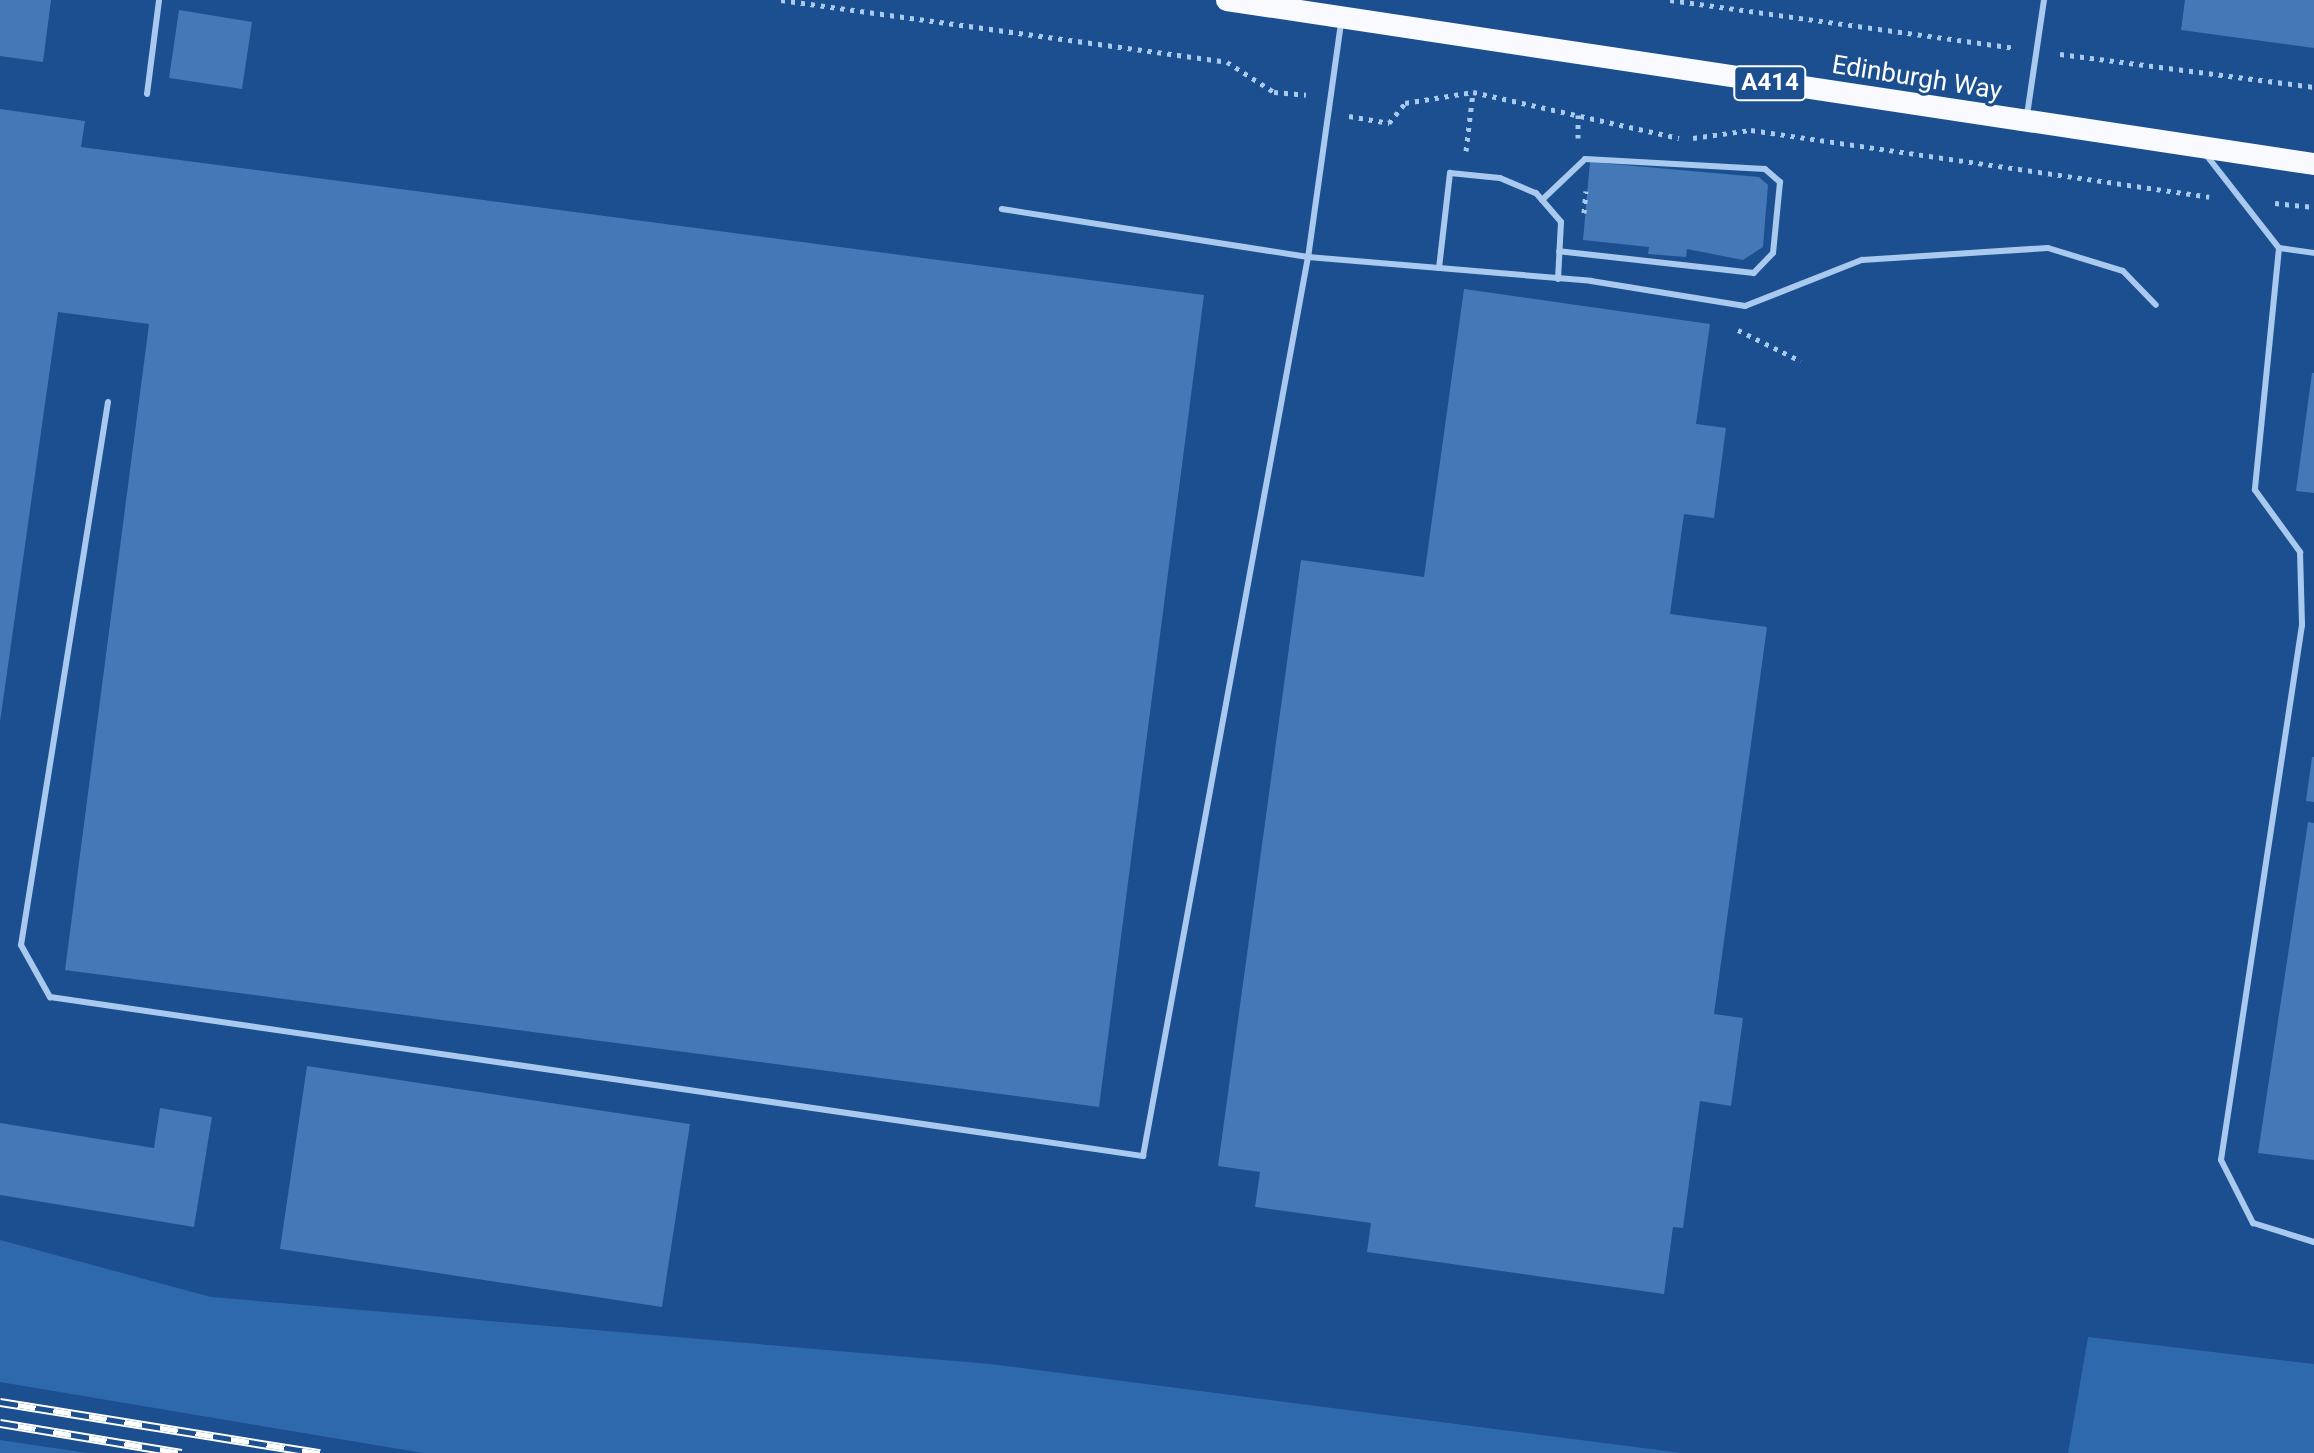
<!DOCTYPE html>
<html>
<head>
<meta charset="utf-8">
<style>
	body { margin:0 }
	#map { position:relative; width:2314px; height:1453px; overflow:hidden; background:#1b4f8f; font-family:Roboto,sans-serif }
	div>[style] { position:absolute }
	.green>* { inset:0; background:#2e69ad }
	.building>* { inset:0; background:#4478b7 }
	.path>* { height:5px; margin-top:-2.5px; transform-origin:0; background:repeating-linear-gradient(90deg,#a9c9ee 0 4px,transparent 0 10px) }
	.service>* { height:6px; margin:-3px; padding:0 3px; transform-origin:3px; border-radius:3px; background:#a9c9ee }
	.trunk>* { height:22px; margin:-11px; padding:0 11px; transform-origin:11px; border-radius:11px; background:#f8faff }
	.rail>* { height:9px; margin-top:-4.5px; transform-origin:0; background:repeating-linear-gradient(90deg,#1b4f8f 0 18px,#fff 0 36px); box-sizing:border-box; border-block:2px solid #fff }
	span { translate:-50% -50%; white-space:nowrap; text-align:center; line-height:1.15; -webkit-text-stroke:6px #1b4f8f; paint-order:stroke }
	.shield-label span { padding:2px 6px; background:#1b4f8f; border:2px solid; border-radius:6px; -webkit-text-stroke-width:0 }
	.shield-label { font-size:24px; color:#fff; font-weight:700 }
	.street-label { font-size:26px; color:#fff }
</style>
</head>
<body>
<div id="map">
	<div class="green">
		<i style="clip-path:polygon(0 1240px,211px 1297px,990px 1364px,1682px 1453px,423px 1453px,0 1382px)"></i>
		<i style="clip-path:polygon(2088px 1337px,2314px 1364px,2314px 1453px,2068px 1453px)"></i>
		<i style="clip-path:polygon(0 1440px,87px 1453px,0 1453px)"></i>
	</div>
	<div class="building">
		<i style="clip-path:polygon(0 0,51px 0,43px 62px,0 56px)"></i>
		<i style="clip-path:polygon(2185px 0,2314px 0,2314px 48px,2181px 30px)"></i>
		<i style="clip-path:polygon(179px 10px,252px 22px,242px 89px,169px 78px)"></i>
		<i style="clip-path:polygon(0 109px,85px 121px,81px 147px,1204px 295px,1099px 1107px,65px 970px,149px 324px,58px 312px,0 722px)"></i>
		<i style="clip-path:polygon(1590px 162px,1759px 177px,1768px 185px,1763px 247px,1743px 260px,1687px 249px,1686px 257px,1648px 254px,1649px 247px,1583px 240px)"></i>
		<i style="clip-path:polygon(1464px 289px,1710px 324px,1696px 424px,1726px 428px,1714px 518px,1684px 514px,1670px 614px,1767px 627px,1714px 1014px,1743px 1018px,1731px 1106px,1700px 1101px,1683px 1228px,1673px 1227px,1664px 1294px,1367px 1252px,1371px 1223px,1255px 1207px,1260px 1172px,1218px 1166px,1301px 560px,1424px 577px)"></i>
		<i style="clip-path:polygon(2312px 373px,2314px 373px,2314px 493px,2296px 491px)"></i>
		<i style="clip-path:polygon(2312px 757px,2314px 757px,2314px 802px,2306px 801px)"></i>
		<i style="clip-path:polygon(2308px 822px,2314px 823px,2314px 1160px,2258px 1153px)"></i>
		<i style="clip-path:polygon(307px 1066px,690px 1124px,662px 1307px,280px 1249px)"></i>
		<i style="clip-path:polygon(160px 1108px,212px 1117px,194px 1227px,0 1195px,0 1123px,154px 1148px)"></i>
	</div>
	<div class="path">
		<i style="left:781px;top:0;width:450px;rotate:7.9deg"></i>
		<i style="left:1227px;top:62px;width:56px;rotate:32.6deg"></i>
		<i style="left:1274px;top:92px;width:32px;rotate:5deg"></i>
		<i style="left:1670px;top:0;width:347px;rotate:7.9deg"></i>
		<i style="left:2060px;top:54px;width:256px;rotate:7.4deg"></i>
		<i style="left:1349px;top:116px;width:41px;rotate:9.9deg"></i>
		<i style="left:1389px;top:123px;width:26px;rotate:-51deg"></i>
		<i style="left:1405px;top:103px;width:69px;rotate:-9.2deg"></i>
		<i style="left:1473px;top:92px;width:211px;rotate:12.6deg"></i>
		<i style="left:1578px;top:138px;width:23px;rotate:-90deg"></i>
		<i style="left:1693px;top:138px;width:59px;rotate:-7.9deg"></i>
		<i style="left:1751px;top:130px;width:463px;rotate:8.3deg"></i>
		<i style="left:1466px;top:151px;width:59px;rotate:-83.2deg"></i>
		<i style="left:2275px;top:203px;width:39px;rotate:6deg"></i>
		<i style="left:1584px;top:213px;width:22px;rotate:-85deg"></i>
		<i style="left:1738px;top:330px;width:70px;rotate:26.2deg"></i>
	</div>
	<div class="service">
		<i style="left:1341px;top:23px;width:236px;rotate:98deg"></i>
		<i style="left:1308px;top:257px;width:284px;rotate:4.8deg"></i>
		<i style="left:1591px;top:281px;width:156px;rotate:9.2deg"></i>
		<i style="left:1745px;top:306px;width:126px;rotate:-21.5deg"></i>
		<i style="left:1862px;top:260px;width:186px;rotate:-3.7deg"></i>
		<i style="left:2048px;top:248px;width:78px;rotate:17deg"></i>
		<i style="left:2123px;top:271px;width:47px;rotate:45.9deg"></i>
		<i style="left:147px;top:94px;width:95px;rotate:-82.7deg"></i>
		<i style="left:2027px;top:115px;width:116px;rotate:-81.6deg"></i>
		<i style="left:2207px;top:156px;width:117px;rotate:52deg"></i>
		<i style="left:2279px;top:248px;width:35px;rotate:8deg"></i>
		<i style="left:1542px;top:200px;width:59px;rotate:-43.6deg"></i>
		<i style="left:1585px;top:159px;width:180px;rotate:3.2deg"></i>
		<i style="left:1765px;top:169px;width:20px;rotate:41deg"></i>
		<i style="left:1780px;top:182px;width:71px;rotate:95.6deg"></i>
		<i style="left:1773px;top:253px;width:28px;rotate:134deg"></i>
		<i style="left:1754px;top:273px;width:196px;rotate:-173.6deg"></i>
		<i style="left:2279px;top:248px;width:243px;rotate:95.7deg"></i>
		<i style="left:2255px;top:490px;width:77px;rotate:54deg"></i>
		<i style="left:2300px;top:552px;width:73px;rotate:88.4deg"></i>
		<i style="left:2302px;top:625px;width:541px;rotate:98.61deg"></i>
		<i style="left:2221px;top:1160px;width:71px;rotate:63.1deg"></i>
		<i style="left:2253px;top:1223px;width:64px;rotate:17.3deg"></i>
		<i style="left:1439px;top:268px;width:96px;rotate:-83.4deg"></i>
		<i style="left:1450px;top:173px;width:50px;rotate:5.7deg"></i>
		<i style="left:1500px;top:178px;width:39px;rotate:23deg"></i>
		<i style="left:1536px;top:193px;width:38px;rotate:49deg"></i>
		<i style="left:1561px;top:222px;width:57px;rotate:93deg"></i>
		<i style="left:108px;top:402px;width:550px;rotate:99.1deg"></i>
		<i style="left:21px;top:945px;width:60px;rotate:60.9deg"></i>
		<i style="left:50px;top:997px;width:1105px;rotate:8.28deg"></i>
		<i style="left:1143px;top:1156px;width:914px;rotate:-79.6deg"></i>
		<i style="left:1308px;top:257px;width:310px;rotate:-171.1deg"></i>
	</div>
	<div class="trunk">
		<i style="left:1227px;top:0;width:1099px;rotate:8.58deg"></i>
	</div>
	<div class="rail">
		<i style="left:0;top:1402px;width:324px;rotate:9.1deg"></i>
		<i style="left:0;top:1423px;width:184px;rotate:9.4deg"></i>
	</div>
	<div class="shield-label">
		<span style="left:1770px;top:83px">A414</span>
	</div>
	<div class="street-label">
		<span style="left:1917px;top:78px;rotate:9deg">Edinburgh Way</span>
	</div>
</div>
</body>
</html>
